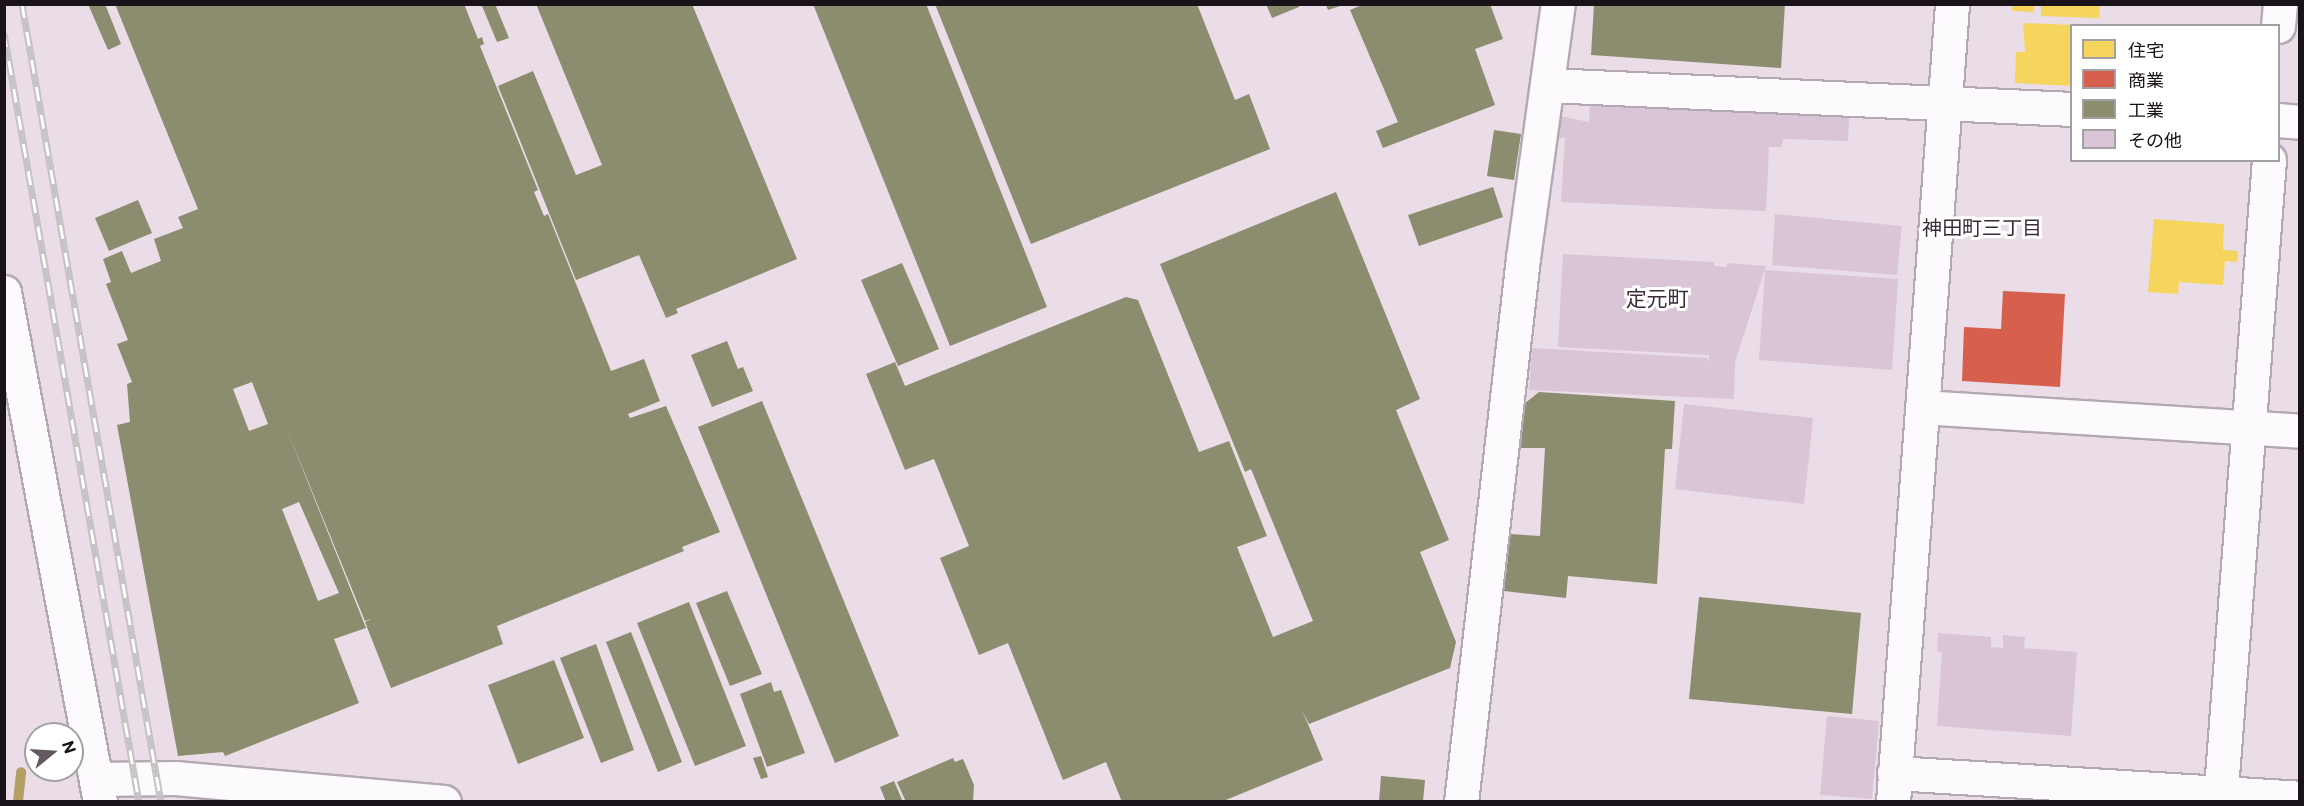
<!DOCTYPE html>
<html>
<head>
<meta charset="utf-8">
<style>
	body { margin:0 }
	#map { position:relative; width:2304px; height:806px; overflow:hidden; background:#eadde8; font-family:Commissioner,"Noto Sans JP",sans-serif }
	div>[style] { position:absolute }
	.homes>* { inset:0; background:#f6d55c }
	.shops>* { inset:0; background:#d6604d }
	.industry>* { inset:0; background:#8c8c6e }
	.stream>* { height:10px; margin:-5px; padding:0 5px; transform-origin:5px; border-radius:5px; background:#b19f64 }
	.building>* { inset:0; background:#d9c5d5 }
	.roads { filter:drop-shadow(2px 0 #b3a9b2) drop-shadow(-2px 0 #b3a9b2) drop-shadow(0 2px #b3a9b2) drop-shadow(0 -2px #b3a9b2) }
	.minor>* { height:33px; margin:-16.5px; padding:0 16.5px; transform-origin:16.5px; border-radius:16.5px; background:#fcfafc }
	.tertiary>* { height:33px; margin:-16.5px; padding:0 16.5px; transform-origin:16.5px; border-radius:16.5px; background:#fcfafc }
	.rail>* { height:7px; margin-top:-3.5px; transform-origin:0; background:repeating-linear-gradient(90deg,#fff 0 14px,#c5c2c4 0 28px); box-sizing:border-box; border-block:2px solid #c5c2c4 }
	span { translate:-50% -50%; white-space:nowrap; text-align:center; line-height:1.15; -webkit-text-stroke:6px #fff; paint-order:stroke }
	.neighbourhood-label { font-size:20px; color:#3c2a39 }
	.quarter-label { font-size:21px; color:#3c2a39 }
	.frame { position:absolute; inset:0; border:6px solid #191218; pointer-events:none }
	.legend { position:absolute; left:2070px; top:24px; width:210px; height:138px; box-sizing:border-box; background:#fff; border:2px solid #a3a0a3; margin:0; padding:8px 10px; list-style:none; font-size:18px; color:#191218 }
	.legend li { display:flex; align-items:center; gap:12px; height:30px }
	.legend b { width:30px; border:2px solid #a3a0a3 }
	.north { position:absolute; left:24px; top:722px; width:60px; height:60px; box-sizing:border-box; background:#fff; border:2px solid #a3a0a3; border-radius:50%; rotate:72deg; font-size:16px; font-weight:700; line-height:24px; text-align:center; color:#191218 }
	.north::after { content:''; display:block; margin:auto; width:21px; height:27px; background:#625961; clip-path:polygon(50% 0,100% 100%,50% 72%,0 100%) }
</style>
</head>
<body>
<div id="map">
	<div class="homes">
		<i style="clip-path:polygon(2013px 4px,2034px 4px,2034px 12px,2012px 11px)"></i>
		<i style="clip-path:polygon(2041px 4px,2100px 4px,2099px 18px,2041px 16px)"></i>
		<i style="clip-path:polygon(2023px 23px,2072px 25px,2072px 86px,2015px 83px,2016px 52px,2025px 52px)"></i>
		<i style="clip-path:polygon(2154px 219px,2224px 224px,2223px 250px,2238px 251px,2237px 262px,2225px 261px,2223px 285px,2179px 282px,2178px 294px,2148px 292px)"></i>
	</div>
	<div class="shops">
		<i style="clip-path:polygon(2003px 291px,2065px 294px,2060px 387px,1962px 381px,1964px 327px,2001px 329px)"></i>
	</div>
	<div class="industry">
		<i style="clip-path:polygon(88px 4px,105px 4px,121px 44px,108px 50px)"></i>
		<i style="clip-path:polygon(evenodd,115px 4px,464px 4px,478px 39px,482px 37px,484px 44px,480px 46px,538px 190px,534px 192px,544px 216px,548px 214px,611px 371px,644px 359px,660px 401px,628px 414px,630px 418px,666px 406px,720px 532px,682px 547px,684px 551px,497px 626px,503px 644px,391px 688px,365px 622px,373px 618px,365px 621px,285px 425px,366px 628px,334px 639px,359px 703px,225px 756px,223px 752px,178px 756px,117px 425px,130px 422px,127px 384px,132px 382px,117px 344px,128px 340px,106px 284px,111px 282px,103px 259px,122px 251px,131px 273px,161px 261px,154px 239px,183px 228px,178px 217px,198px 209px,115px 4px,252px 382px,268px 424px,249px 431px,233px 389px,252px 382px,115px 4px,299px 502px,339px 593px,318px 601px,282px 509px,299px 502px)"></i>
		<i style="clip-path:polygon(495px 4px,509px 38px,497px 42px,482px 6px)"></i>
		<i style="clip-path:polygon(536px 4px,692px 4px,797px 259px,676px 309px,678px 313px,666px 318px,639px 255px,576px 280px,498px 86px,533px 71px,576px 175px,602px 165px)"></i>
		<i style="clip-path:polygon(813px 4px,926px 4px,1047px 307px,950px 346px)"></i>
		<i style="clip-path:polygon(935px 4px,1197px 4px,1235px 100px,1249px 94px,1270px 149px,1031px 244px)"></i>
		<i style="clip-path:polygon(1266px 4px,1298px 4px,1299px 7px,1272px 18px)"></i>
		<i style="clip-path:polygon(1364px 4px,1490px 4px,1503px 39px,1475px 49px,1495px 105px,1383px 148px,1376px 131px,1398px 122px,1350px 10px)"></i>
		<i style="clip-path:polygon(1594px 4px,1785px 4px,1781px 68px,1591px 55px)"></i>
		<i style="clip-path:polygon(1326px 5px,1343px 5px,1328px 10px)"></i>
		<i style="clip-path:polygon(1494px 130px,1521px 134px,1514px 180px,1487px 176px)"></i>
		<i style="clip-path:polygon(1493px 187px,1503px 217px,1419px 246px,1408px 215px)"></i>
		<i style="clip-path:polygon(1336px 192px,1420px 399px,1396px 410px,1449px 540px,1420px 552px,1456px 642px,1450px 668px,1309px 724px,1302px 710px,1323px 760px,1221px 802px,1122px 802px,1106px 762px,1063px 780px,1008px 643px,979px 655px,940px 558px,969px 546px,934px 459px,905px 470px,866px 374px,895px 362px,905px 386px,1126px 297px,1138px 300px,1199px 452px,1229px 441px,1267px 536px,1237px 547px,1273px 637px,1313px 621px,1251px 469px,1245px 472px,1160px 264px)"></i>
		<i style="clip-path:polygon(138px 200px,152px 233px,109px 251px,95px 218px)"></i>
		<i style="clip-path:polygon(902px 263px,939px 349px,898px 366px,861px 280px)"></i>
		<i style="clip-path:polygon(727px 341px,738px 369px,743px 367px,753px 391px,712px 407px,691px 355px)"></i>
		<i style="clip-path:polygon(1539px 392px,1675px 401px,1672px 449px,1665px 449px,1657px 584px,1568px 576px,1566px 598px,1504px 591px,1510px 534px,1540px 536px,1545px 448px,1521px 448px,1524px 404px)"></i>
		<i style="clip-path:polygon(762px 401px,899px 736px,835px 763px,698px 427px)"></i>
		<i style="clip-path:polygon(727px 591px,762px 674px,730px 686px,696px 603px)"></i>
		<i style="clip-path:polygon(1699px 597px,1861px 613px,1852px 714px,1689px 699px)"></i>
		<i style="clip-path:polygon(689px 602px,746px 746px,695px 766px,637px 623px)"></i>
		<i style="clip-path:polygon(631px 632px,682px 762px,658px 772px,606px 642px)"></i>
		<i style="clip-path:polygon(596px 644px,634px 750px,601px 763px,560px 658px)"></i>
		<i style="clip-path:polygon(554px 660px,584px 738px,518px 764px,488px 685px)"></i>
		<i style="clip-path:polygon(771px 682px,774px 692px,781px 690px,805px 753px,767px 767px,740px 694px)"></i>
		<i style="clip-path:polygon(761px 756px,768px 777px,761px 779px,753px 758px)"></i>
		<i style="clip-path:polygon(953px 758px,955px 762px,963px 759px,974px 785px,973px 802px,906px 802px,897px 782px)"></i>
		<i style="clip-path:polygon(1381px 776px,1425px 780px,1423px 802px,1379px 802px)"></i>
		<i style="clip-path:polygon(894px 781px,903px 802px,886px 802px,880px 787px)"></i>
	</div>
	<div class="stream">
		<i style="left:18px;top:802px;width:30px;rotate:-84deg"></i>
	</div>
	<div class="building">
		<i style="clip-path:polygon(1590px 104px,1849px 115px,1848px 141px,1783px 139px,1782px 147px,1769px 147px,1766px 211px,1561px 202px,1565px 138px,1559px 138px,1560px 116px,1589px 122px)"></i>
		<i style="clip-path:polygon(1775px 214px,1902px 226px,1897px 275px,1772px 265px)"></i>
		<i style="clip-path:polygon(1563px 254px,1714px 262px,1714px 266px,1727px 267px,1727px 263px,1766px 266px,1735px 362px,1734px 399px,1529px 390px,1532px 348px,1707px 358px,1708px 363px,1709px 355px,1558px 347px)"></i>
		<i style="clip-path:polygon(1765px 270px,1898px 279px,1892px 370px,1759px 360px)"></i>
		<i style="clip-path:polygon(1684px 404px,1813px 418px,1804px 504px,1675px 489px)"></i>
		<i style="clip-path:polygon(1938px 633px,1991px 637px,1991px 647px,2003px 648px,2003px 635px,2025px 637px,2024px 648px,2077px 652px,2071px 736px,1937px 726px,1942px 652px,1937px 652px)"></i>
		<i style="clip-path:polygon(1827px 716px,1879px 721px,1872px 799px,1820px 795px)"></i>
	</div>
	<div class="roads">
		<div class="minor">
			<i style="left:2278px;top:26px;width:22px;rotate:-85deg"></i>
			<i style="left:1548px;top:85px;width:525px;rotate:2.62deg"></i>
			<i style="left:2278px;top:120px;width:22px;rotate:5deg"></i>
			<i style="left:1922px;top:407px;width:379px;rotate:3.6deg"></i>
			<i style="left:1894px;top:773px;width:407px;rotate:3.5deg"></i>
			<i style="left:96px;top:779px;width:79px;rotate:-0.7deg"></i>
			<i style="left:175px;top:778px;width:270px;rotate:5.1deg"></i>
			<i style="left:1461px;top:802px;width:548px;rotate:-83.5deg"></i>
			<i style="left:1523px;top:258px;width:256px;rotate:-82.2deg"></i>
			<i style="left:1893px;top:802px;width:800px;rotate:-85.77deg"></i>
			<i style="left:2220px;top:802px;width:644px;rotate:-85.64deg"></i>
		</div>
		<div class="tertiary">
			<i style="left:4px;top:292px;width:519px;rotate:79.34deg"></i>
		</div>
	</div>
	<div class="rail">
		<i style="left:22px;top:4px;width:810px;rotate:80.12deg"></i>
		<i style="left:4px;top:33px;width:781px;rotate:80.04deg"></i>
	</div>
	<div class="neighbourhood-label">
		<span style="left:1982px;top:227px">神田町三丁目</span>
	</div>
	<div class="quarter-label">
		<span style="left:1657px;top:298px">定元町</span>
	</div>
	<div class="frame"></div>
	<ul class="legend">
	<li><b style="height:16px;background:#f6d55c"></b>住宅</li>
	<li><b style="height:16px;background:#d6604d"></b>商業</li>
	<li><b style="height:16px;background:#8c8c6e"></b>工業</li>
	<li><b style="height:16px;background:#d9c5d5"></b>その他</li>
	</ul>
	<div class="north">N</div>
</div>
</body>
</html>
